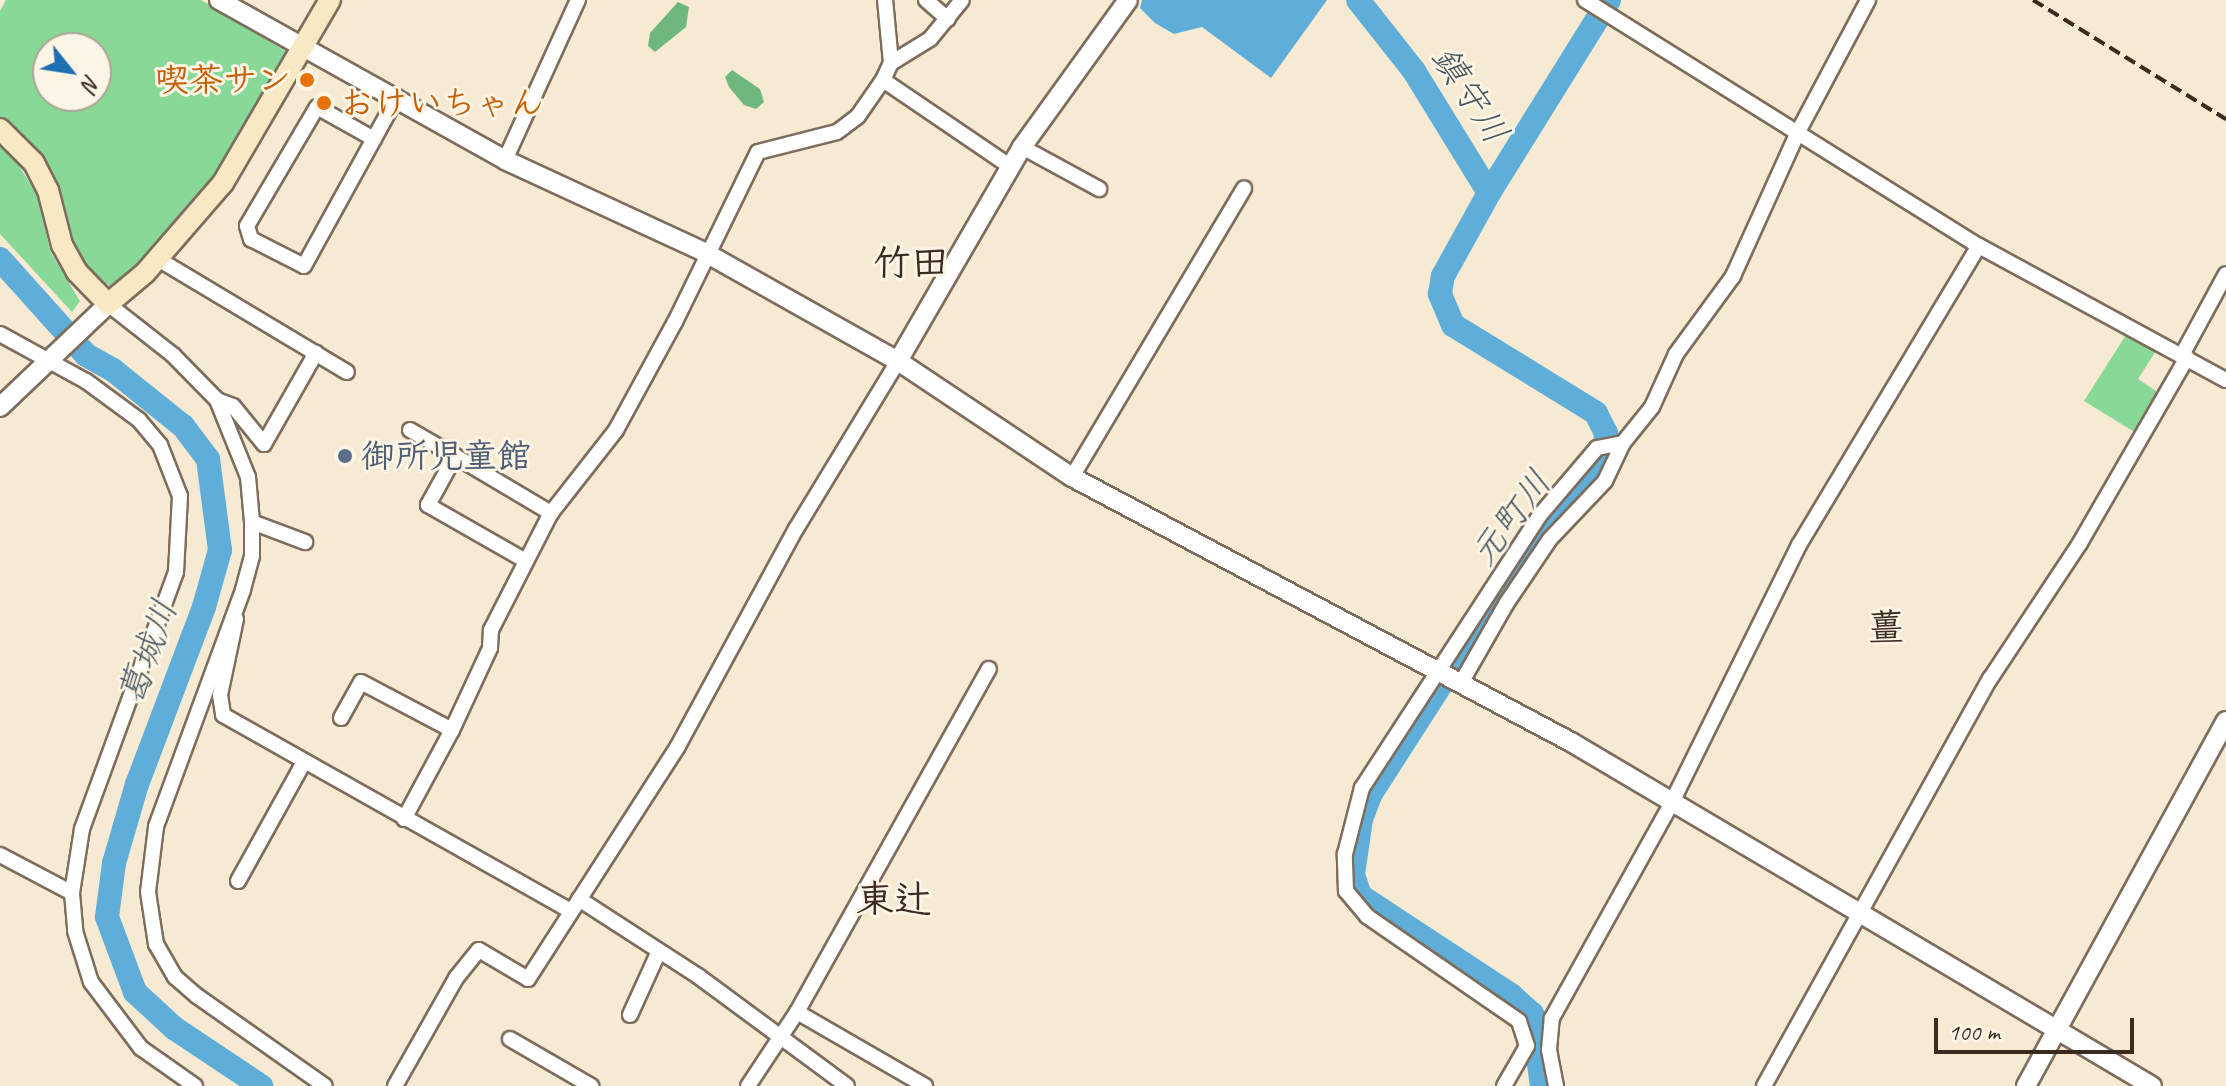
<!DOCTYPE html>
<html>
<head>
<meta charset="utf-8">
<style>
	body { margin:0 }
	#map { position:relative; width:2226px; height:1086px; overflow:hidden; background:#f7ead3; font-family:Caveat,"Klee One",sans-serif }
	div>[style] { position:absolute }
	.green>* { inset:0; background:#88d898 }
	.forest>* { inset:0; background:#6eb880 }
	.water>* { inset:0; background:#5faed9 }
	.river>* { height:24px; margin:-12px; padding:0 12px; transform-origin:12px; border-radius:12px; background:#5faed9 }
	.roads { filter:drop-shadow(2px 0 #7d6d5d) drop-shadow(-2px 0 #7d6d5d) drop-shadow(0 2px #7d6d5d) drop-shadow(0 -2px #7d6d5d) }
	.minor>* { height:14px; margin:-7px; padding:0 7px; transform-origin:7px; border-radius:7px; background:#fff }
	.tertiary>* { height:18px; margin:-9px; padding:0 9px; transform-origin:9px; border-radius:9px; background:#fff }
	.secondary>* { height:20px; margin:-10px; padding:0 10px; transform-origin:10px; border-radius:10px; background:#f8e8c3 }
	.rail>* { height:4px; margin-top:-2px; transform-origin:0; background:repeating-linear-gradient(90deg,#3b2a1e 0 12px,transparent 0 18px) }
	.dots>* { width:22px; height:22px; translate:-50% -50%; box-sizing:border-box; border:4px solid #fcf5e5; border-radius:50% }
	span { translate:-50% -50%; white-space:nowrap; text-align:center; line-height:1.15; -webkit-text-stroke:6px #fcf5e5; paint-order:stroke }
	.food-label { font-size:34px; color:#c56008; font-weight:700 }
	.right { translate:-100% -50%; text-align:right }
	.left { translate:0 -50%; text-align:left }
	.service-label { font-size:34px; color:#4e5e75; font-weight:700 }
	.water-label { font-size:36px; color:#48585f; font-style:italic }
	.neighbourhood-label { font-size:36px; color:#3b2a1e; font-weight:700 }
	.quarter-label { font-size:38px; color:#3b2a1e; font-weight:700 }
	.north { position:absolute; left:32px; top:32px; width:80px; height:80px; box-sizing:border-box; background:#fcf5e5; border:2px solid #afa495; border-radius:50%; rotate:120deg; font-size:22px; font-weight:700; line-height:32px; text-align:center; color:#3b2a1e }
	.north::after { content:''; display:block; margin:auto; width:28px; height:36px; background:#1f6fb2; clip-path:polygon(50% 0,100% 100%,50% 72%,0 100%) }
	.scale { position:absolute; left:1934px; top:1018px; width:200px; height:36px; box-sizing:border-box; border:4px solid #3b2a1e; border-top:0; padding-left:10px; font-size:24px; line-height:28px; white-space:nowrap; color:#3b2a1e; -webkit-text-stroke:6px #fcf5e5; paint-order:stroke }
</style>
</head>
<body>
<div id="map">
	<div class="green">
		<i style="clip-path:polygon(evenodd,6px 0,201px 0,287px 52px,217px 179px,142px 264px,113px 288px,93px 275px,75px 253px,41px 158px,0 120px,0 11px,6px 0,48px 48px,96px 48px,96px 96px,48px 96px,48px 48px)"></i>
		<i style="clip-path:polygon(0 145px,10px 151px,37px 195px,51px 253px,80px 301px,72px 312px,0 234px)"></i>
		<i style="clip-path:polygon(2131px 327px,2161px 343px,2138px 379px,2165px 397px,2141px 436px,2084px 401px)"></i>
	</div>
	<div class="forest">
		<i style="clip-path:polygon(678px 2px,689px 7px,686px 27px,655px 52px,648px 46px,650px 33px)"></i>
		<i style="clip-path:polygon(732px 70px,760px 89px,764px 102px,756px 109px,744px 105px,729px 87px,725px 77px)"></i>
	</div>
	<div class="water">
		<i style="clip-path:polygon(1142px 0,1327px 0,1271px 78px,1202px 27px,1174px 34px,1155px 23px,1140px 8px)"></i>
	</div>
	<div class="river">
		<i style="left:1358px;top:0;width:90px;rotate:51.7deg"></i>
		<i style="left:1414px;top:71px;width:143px;rotate:58.4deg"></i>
		<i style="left:0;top:259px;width:129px;rotate:48.1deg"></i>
		<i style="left:86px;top:355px;width:31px;rotate:29deg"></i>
		<i style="left:113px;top:370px;width:90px;rotate:38.7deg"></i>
		<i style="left:183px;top:426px;width:41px;rotate:52.9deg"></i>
		<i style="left:208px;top:459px;width:92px;rotate:82.5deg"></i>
		<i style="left:220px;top:550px;width:59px;rotate:105.7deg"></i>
		<i style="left:204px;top:607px;width:189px;rotate:110.7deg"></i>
		<i style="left:137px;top:784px;width:82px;rotate:106.2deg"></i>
		<i style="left:114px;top:863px;width:54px;rotate:97.4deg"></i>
		<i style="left:107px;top:917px;width:80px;rotate:69.5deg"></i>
		<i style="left:135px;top:992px;width:53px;rotate:42.7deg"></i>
		<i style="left:174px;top:1028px;width:105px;rotate:33.7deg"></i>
		<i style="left:1542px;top:1086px;width:73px;rotate:-97.9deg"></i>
		<i style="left:1532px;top:1014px;width:28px;rotate:-138deg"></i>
		<i style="left:1511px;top:995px;width:181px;rotate:-146.7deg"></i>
		<i style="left:1360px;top:896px;width:23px;rotate:-108deg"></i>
		<i style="left:1353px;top:874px;width:56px;rotate:-81.7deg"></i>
		<i style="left:1361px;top:819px;width:26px;rotate:-69deg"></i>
		<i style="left:1370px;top:795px;width:292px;rotate:-57.3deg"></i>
		<i style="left:1528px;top:549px;width:121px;rotate:-50.4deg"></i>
		<i style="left:1605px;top:456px;width:23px;rotate:-88deg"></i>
		<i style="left:1606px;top:433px;width:22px;rotate:-117deg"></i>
		<i style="left:1596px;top:413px;width:168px;rotate:-148.4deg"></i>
		<i style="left:1453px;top:325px;width:34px;rotate:-113deg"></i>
		<i style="left:1440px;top:294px;width:18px;rotate:-81deg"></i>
		<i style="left:1443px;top:276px;width:95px;rotate:-61deg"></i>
		<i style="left:1489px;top:193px;width:227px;rotate:-58.1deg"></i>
	</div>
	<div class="roads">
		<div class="minor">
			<i style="left:926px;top:0;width:29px;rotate:41deg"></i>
			<i style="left:1585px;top:0;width:464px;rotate:32deg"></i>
			<i style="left:1979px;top:246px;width:281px;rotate:28.5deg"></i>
			<i style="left:891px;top:63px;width:46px;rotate:-31.6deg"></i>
			<i style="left:930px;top:39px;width:50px;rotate:-50.6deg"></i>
			<i style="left:883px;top:80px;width:155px;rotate:34.2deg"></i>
			<i style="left:374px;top:139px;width:65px;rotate:-150.7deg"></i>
			<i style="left:317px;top:107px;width:138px;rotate:120.5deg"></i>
			<i style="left:247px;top:226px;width:14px;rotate:73deg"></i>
			<i style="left:251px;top:239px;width:59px;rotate:27deg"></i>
			<i style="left:304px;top:266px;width:193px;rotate:-61.2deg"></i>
			<i style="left:1022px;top:147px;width:88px;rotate:28.6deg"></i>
			<i style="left:505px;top:160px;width:176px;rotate:-65.5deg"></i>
			<i style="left:158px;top:259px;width:220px;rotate:30.9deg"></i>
			<i style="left:108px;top:304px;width:83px;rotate:38.1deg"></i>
			<i style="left:173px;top:355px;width:63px;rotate:45.6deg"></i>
			<i style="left:217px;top:400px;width:83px;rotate:68.1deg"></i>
			<i style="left:248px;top:477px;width:45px;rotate:84.9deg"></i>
			<i style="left:252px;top:522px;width:34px;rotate:90deg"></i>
			<i style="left:252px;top:556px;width:35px;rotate:105deg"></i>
			<i style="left:243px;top:590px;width:252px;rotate:110.2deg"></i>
			<i style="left:156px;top:827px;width:65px;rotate:97deg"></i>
			<i style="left:148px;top:892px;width:53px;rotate:81.3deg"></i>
			<i style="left:156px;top:944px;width:38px;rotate:60deg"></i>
			<i style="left:175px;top:977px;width:29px;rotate:41deg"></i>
			<i style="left:197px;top:996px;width:156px;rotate:35.1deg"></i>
			<i style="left:0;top:334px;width:98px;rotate:28.7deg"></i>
			<i style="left:86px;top:381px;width:66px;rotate:36.3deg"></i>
			<i style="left:139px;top:420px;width:33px;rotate:50deg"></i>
			<i style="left:160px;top:445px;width:55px;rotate:68.6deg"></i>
			<i style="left:180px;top:496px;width:76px;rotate:93deg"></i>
			<i style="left:176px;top:572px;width:274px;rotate:110.1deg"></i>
			<i style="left:82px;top:829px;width:65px;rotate:98.9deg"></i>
			<i style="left:72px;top:893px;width:38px;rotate:85deg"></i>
			<i style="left:75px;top:931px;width:53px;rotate:72.6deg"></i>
			<i style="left:91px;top:982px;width:83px;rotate:52.9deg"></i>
			<i style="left:141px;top:1048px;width:66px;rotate:35.1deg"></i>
			<i style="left:2182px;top:355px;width:92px;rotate:-61.5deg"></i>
			<i style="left:217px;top:400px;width:17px;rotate:21deg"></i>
			<i style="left:233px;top:406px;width:49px;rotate:50.8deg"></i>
			<i style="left:264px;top:444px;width:105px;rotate:-60.3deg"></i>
			<i style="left:410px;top:430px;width:52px;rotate:30deg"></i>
			<i style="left:1072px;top:477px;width:336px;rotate:-59.2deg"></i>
			<i style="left:252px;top:522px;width:57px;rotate:20.7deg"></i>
			<i style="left:526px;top:561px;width:113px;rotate:-150.3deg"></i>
			<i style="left:428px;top:505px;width:56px;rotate:-61.1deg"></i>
			<i style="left:455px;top:456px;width:112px;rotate:30.7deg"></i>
			<i style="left:236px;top:619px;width:78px;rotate:101.9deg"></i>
			<i style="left:220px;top:695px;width:20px;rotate:81deg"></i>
			<i style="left:223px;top:715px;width:399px;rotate:29.4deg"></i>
			<i style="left:1461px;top:683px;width:91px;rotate:-60.3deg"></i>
			<i style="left:1506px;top:604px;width:78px;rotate:-55.9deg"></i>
			<i style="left:1550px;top:539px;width:80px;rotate:-46.5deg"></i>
			<i style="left:1605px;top:481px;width:42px;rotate:-64.7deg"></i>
			<i style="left:341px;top:718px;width:41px;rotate:-60.9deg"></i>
			<i style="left:361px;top:682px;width:103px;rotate:27.8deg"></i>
			<i style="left:404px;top:819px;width:101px;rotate:-61.7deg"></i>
			<i style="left:452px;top:730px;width:90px;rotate:-65.1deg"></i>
			<i style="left:490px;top:648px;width:18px;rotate:-87deg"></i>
			<i style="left:491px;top:630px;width:131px;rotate:-62.9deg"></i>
			<i style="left:551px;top:513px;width:105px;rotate:-51.9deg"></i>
			<i style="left:616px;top:430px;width:123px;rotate:-61.4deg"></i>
			<i style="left:675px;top:322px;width:189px;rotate:-64deg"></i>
			<i style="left:758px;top:152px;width:81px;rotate:-14.2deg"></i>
			<i style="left:837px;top:132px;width:26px;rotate:-37deg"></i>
			<i style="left:858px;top:116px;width:44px;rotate:-55.2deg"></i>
			<i style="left:883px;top:80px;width:19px;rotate:-65deg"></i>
			<i style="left:891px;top:63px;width:63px;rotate:-95.4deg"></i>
			<i style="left:0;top:855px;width:81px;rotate:27.8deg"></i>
			<i style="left:238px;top:881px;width:136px;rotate:-61deg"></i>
			<i style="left:579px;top:899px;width:142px;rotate:32.9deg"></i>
			<i style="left:698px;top:976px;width:185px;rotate:36.4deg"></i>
			<i style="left:797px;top:1012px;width:148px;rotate:30deg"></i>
			<i style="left:630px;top:1015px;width:70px;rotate:-65.6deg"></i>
			<i style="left:510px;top:1039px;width:94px;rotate:30.1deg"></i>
			<i style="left:395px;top:1086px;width:124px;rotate:-60.5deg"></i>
			<i style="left:456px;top:978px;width:36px;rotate:-51deg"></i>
			<i style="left:479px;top:950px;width:57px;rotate:30.6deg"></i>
			<i style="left:528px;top:979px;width:277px;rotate:-57.2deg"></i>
			<i style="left:678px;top:746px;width:247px;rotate:-61.5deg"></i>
			<i style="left:796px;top:529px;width:197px;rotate:-58.7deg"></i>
			<i style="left:748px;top:1086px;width:89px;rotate:-56.5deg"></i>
			<i style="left:797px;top:1012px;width:393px;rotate:-60.8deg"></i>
			<i style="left:1504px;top:1086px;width:46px;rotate:-60.1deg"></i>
			<i style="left:1527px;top:1046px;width:26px;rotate:-108deg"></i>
			<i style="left:1519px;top:1021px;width:185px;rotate:-145.4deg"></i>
			<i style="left:1367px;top:916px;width:33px;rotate:-130deg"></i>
			<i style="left:1346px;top:891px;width:37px;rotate:-92deg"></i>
			<i style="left:1345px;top:854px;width:68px;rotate:-75.6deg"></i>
			<i style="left:1362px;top:788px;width:326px;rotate:-56.9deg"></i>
			<i style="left:1540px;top:515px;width:88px;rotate:-49.6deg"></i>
			<i style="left:1597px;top:448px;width:26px;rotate:-11deg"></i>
			<i style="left:1623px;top:443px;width:46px;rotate:-51.1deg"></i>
			<i style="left:1652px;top:407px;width:58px;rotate:-65.6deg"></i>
			<i style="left:1676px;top:354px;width:97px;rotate:-53.8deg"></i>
			<i style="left:1733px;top:276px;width:160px;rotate:-65.7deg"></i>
			<i style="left:1799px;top:130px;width:147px;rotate:-62deg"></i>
			<i style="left:1556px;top:1086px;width:37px;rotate:-101deg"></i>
			<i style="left:1549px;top:1050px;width:32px;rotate:-85deg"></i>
			<i style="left:1552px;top:1018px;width:247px;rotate:-60.9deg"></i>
			<i style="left:1672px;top:802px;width:287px;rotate:-63.7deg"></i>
			<i style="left:1799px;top:545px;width:349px;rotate:-59deg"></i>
			<i style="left:1764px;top:1086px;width:466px;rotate:-61deg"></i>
			<i style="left:1990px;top:679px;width:163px;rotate:-56.5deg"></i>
			<i style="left:2080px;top:543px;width:214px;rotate:-60deg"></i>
		</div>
		<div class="tertiary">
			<i style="left:219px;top:0;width:328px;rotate:29.2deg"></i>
			<i style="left:505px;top:160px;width:221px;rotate:24.8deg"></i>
			<i style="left:706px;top:253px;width:220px;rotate:29.4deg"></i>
			<i style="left:898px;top:361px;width:209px;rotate:33.7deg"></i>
			<i style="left:1072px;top:477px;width:565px;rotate:27.97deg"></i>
			<i style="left:1571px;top:742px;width:675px;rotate:30.63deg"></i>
			<i style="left:898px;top:361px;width:247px;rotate:-59.9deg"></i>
			<i style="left:1022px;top:147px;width:181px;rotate:-54.2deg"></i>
			<i style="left:0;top:407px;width:149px;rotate:-43.6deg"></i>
			<i style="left:2026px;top:1086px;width:416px;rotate:-61.3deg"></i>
		</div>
		<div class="secondary">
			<i style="left:0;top:129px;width:48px;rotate:45deg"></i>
			<i style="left:34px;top:163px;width:30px;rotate:63deg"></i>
			<i style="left:48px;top:190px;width:57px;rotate:75.7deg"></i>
			<i style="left:62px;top:245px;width:31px;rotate:61deg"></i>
			<i style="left:77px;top:272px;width:45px;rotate:45.9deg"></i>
			<i style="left:108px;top:304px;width:48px;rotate:-40deg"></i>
			<i style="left:145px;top:273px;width:119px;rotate:-49.1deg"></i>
			<i style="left:223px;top:183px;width:212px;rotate:-59.7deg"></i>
		</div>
	</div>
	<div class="rail">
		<i style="left:2033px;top:0;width:227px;rotate:31.7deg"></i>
	</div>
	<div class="dots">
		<i style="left:307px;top:80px;background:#e8710a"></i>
		<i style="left:324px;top:103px;background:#e8710a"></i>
		<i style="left:345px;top:456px;background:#5c6f8a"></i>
	</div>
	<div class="food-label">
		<span class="right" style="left:291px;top:80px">喫茶サン</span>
		<span class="left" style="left:340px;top:103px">おけいちゃん</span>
	</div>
	<div class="service-label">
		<span class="left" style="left:361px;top:456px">御所児童館</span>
	</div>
	<div class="water-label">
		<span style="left:1470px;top:95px;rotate:57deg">鎮守川</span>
		<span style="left:1511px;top:518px;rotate:-53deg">元町川</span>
		<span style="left:148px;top:652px;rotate:-70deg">葛城川</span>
	</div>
	<div class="neighbourhood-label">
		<span style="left:1886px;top:628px">薑</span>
	</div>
	<div class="quarter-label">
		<span style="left:911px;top:263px">竹田</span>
		<span style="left:894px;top:900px">東辻</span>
	</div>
	<div class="north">N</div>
	<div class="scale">100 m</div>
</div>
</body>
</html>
